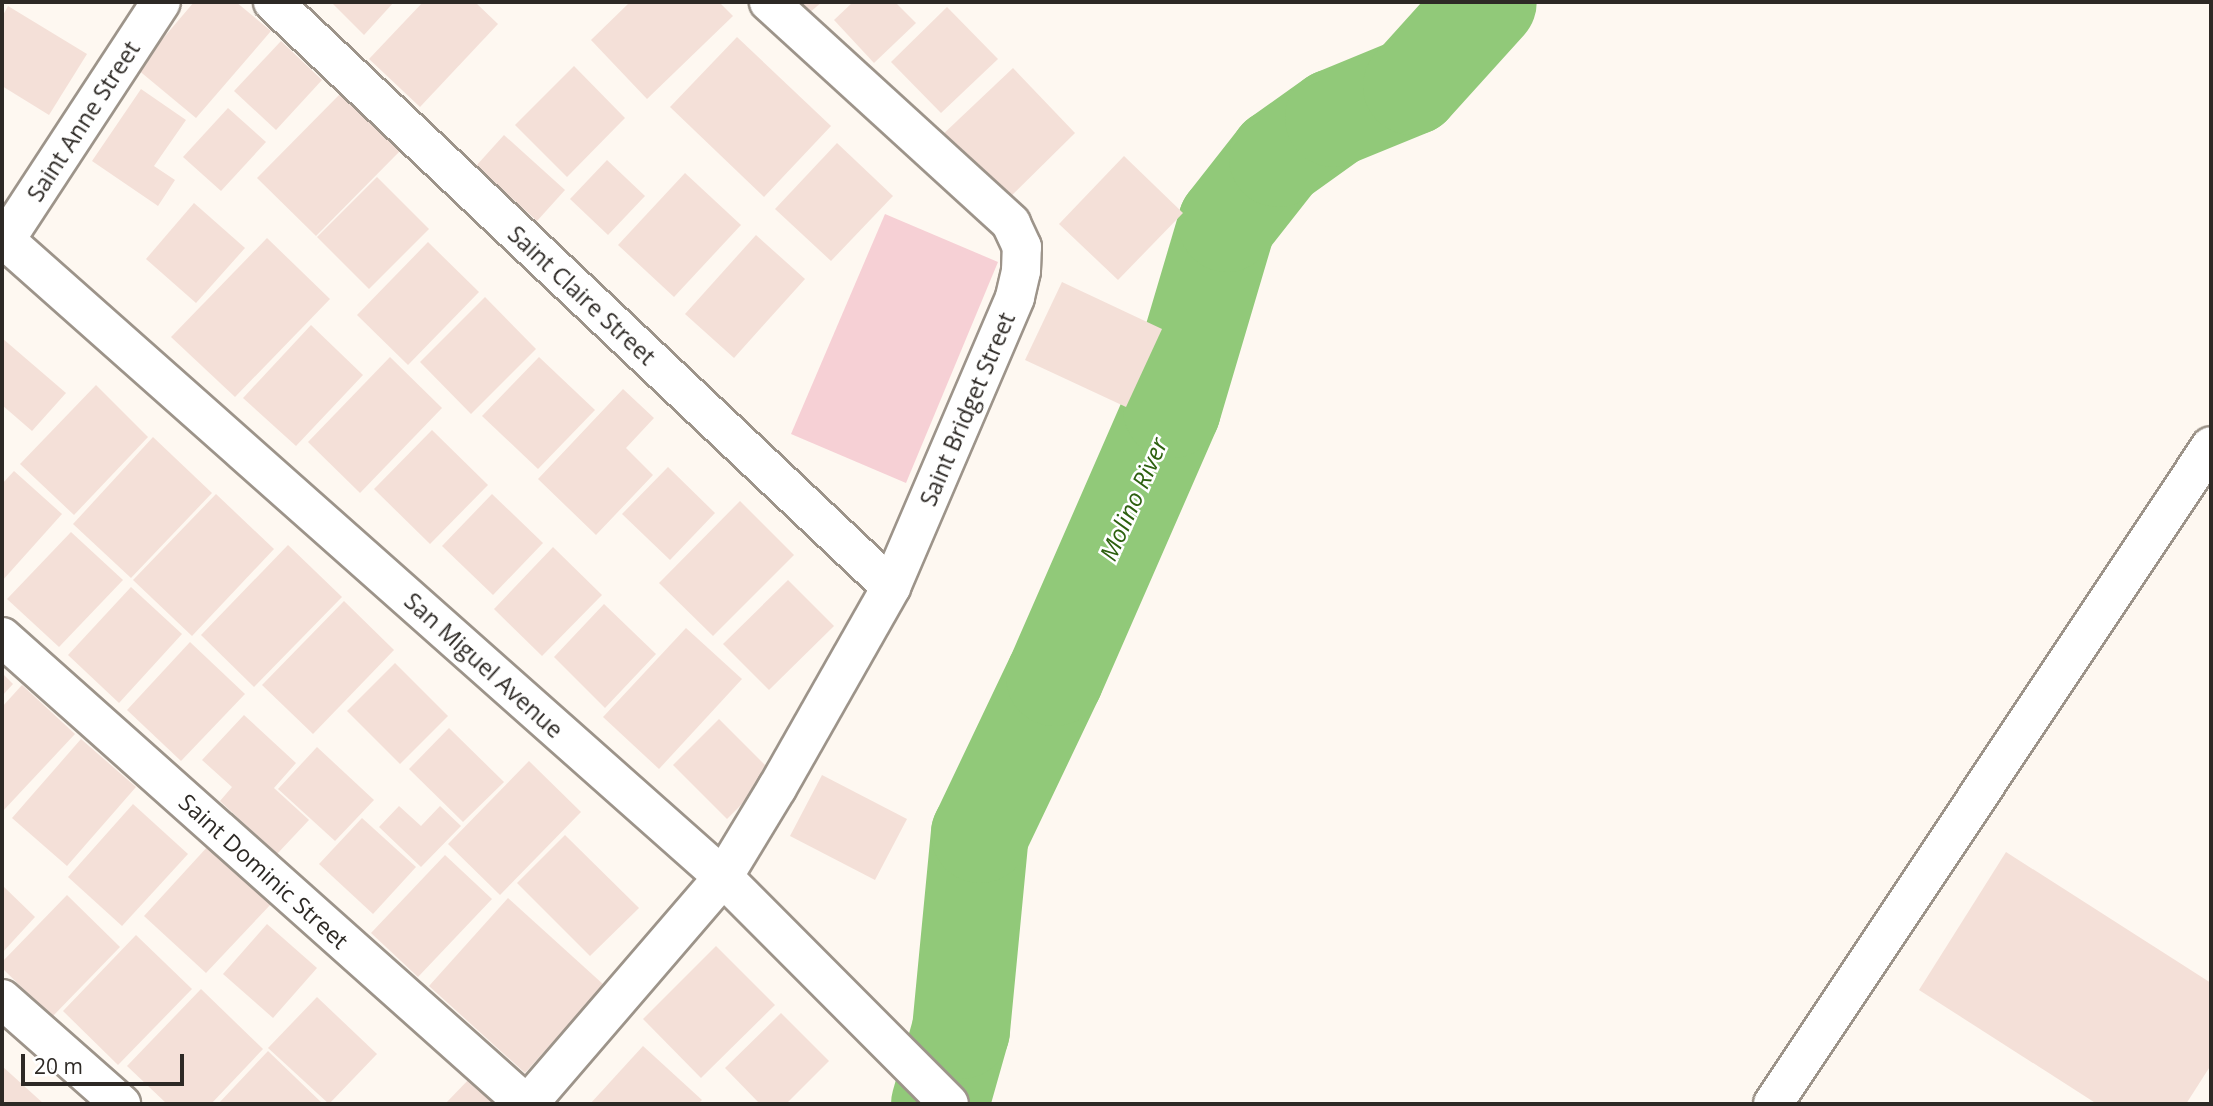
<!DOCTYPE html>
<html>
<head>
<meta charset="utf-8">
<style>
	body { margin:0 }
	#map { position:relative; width:2213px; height:1106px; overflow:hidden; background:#fef8f1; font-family:"Open Sans",sans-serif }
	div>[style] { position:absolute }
	.green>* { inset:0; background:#f6d0d5 }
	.river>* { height:98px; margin:-49px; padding:0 49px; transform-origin:49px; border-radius:49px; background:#91c979 }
	.building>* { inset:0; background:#f4e0d8 }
	.roads { filter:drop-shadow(2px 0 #9d948a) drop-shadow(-2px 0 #9d948a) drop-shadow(0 2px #9d948a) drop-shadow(0 -2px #9d948a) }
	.minor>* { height:38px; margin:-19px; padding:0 19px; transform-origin:19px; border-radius:19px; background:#fff }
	span { translate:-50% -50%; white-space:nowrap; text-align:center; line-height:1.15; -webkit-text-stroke:5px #fff; paint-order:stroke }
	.street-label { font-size:23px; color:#2d2925 }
	.water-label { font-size:24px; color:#2d600f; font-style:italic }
	.frame { position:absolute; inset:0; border:4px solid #2d2925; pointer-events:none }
	.scale { position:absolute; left:21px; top:1054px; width:163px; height:32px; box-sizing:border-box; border:4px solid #2d2925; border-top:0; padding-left:9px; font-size:21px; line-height:24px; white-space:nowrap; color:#2d2925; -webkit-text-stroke:5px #fff; paint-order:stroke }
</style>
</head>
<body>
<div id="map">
	<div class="green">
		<i style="clip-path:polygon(885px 214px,998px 262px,906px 483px,791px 434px)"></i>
	</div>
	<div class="river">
		<i style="left:940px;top:1104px;width:77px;rotate:-74.2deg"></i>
		<i style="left:961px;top:1030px;width:197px;rotate:-84.5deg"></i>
		<i style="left:980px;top:834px;width:174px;rotate:-64.5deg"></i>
		<i style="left:1055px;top:677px;width:292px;rotate:-66.4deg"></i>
		<i style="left:1172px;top:409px;width:194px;rotate:-73.5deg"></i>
		<i style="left:1227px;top:223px;width:83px;rotate:-51.9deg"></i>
		<i style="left:1278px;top:158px;width:69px;rotate:-35.5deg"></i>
		<i style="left:1334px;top:118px;width:84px;rotate:-22.3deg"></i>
		<i style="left:1412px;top:86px;width:113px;rotate:-47.9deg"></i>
	</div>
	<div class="building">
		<i style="clip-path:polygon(194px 2px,236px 2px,271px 31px,196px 118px,137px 69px)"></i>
		<i style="clip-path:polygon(331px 2px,394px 2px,364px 35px)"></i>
		<i style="clip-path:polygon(423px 2px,475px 2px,498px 24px,420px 107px,369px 59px)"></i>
		<i style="clip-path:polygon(630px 2px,719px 2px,733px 16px,647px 99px,591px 40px)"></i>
		<i style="clip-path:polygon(799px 2px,822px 2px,809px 13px)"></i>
		<i style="clip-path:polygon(853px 2px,895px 2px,916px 23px,874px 63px,834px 20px)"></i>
		<i style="clip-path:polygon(8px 6px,87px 54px,49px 115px,2px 86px,2px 17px)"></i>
		<i style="clip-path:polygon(947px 7px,998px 59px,941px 113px,891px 62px)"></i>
		<i style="clip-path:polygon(737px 37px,831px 126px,764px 197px,670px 107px)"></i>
		<i style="clip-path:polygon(281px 41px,322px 80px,276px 130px,234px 91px)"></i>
		<i style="clip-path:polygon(574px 66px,625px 118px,567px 177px,515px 125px)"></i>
		<i style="clip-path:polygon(1013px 68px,1075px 133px,1003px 204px,939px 138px)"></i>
		<i style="clip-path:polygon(141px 89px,186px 120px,154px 166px,175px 180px,158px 206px,92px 161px)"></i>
		<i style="clip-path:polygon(342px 92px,401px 150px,316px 236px,257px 178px)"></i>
		<i style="clip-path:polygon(228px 108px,266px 142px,221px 191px,183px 157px)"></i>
		<i style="clip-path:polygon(504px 135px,565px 190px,537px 221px,476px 166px)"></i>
		<i style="clip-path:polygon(837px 143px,893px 196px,831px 261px,775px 209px)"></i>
		<i style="clip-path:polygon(1124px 156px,1183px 213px,1118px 280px,1059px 224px)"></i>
		<i style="clip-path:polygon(607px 160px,645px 196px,608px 235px,570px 199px)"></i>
		<i style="clip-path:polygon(685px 173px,741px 225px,674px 297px,618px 245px)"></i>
		<i style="clip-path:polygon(377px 177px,429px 229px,369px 289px,317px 237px)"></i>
		<i style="clip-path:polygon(194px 203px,245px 248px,196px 303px,146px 259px)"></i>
		<i style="clip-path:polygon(756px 235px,805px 279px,734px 358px,685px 314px)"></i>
		<i style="clip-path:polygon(267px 238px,330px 299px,235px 397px,171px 337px)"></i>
		<i style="clip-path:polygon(428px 242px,479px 292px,408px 365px,357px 315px)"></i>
		<i style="clip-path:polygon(1062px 282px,1162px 329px,1126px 407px,1025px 360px)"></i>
		<i style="clip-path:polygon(485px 297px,536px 349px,471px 414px,420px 362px)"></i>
		<i style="clip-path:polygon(311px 325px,363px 375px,296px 446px,243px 398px)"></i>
		<i style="clip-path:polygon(2px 338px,66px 393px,32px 431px,2px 405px)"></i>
		<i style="clip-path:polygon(390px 357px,442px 408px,360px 493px,308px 442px)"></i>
		<i style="clip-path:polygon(539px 357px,595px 410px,538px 469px,482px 416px)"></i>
		<i style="clip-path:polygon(96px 385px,148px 437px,74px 515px,20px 464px)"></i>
		<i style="clip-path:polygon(623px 389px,654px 418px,626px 448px,653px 475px,596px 535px,538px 479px)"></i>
		<i style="clip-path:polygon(432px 430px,488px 485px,430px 544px,374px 489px)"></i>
		<i style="clip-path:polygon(153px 437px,212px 493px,131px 578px,73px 524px)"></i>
		<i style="clip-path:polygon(668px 467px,715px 513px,670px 560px,622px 514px)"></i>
		<i style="clip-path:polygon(14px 471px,62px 514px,2px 581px,2px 484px)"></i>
		<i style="clip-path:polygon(216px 494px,274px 549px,192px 636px,133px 580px)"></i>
		<i style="clip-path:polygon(492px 494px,543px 543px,493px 595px,442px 546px)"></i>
		<i style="clip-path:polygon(740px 501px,794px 555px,713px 636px,659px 583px)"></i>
		<i style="clip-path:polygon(71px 532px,123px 580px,59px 647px,7px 599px)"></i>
		<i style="clip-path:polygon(288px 545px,342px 597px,254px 687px,201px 635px)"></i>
		<i style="clip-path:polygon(553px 547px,602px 595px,542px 656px,494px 609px)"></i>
		<i style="clip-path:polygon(788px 580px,834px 626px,769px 690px,723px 644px)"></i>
		<i style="clip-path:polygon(131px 587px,182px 634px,119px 703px,68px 655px)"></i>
		<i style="clip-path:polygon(344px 601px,394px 650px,313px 734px,262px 685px)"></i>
		<i style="clip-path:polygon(604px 604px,656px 654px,605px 708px,554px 657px)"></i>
		<i style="clip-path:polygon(686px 628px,742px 679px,659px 769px,603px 717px)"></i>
		<i style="clip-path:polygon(190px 642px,245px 694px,181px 761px,127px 710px)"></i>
		<i style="clip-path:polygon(395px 663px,448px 716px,400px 764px,347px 711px)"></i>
		<i style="clip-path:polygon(2px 673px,13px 684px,2px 696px)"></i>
		<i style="clip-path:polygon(22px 685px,75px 734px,2px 812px,2px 707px)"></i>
		<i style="clip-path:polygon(244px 715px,296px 763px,274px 788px,309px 820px,277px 854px,220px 801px,232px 787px,202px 760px)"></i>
		<i style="clip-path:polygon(719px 719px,773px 773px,727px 819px,673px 765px)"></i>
		<i style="clip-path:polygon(449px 728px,504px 782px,463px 822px,409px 769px)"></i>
		<i style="clip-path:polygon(81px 739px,136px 787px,67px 866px,12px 818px)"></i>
		<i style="clip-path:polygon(317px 747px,374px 800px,335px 841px,278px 789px)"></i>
		<i style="clip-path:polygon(529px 761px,581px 812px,500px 895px,448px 844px)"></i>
		<i style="clip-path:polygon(822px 775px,907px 819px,875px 880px,790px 836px)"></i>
		<i style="clip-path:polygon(133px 804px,188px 854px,122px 926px,68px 877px)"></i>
		<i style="clip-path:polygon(399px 806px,421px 826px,440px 806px,461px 826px,421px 867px,379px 827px)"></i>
		<i style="clip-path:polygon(362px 818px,416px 867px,373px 914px,319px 864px)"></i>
		<i style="clip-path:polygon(565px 835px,639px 908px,590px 956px,517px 883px)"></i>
		<i style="clip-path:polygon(209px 845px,272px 903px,206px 973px,144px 916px)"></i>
		<i style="clip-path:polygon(2006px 852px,2211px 983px,2211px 1065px,2186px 1104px,2097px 1104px,1919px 990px)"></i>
		<i style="clip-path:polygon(445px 855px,492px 899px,418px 977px,371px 933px)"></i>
		<i style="clip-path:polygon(2px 885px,35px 917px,2px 953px)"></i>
		<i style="clip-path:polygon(67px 895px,120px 947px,52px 1017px,2px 968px,2px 962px)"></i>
		<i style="clip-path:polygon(508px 898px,604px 985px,525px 1073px,429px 986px)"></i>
		<i style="clip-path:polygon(267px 924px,317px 968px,273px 1018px,223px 974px)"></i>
		<i style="clip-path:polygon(136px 935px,192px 989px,118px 1065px,63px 1011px)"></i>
		<i style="clip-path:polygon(716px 946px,775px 1005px,701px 1078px,643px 1019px)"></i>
		<i style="clip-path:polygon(201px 989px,263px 1049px,211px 1104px,167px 1104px,127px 1066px)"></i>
		<i style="clip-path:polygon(317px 997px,377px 1054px,329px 1104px,268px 1048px)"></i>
		<i style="clip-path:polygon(781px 1013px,829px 1061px,786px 1104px,760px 1104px,725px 1068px)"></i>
		<i style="clip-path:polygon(643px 1046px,702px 1100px,698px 1104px,590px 1104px)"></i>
		<i style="clip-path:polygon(268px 1051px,323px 1104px,218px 1104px)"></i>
		<i style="clip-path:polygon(2px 1066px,44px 1104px,2px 1104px)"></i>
		<i style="clip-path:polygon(471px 1077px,499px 1104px,445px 1104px)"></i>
	</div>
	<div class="roads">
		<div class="minor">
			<i style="left:273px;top:2px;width:851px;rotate:43.43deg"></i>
			<i style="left:2px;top:232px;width:9px;rotate:69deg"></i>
			<i style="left:5px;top:240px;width:960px;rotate:41.58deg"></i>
			<i style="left:723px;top:877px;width:320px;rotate:45.1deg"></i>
			<i style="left:2px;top:245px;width:290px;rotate:-56.8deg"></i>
			<i style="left:2px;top:637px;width:702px;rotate:41.71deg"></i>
			<i style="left:2px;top:999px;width:159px;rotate:41.4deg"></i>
			<i style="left:528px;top:1104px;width:299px;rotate:-49.3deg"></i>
			<i style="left:723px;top:877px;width:104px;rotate:-58.8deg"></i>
			<i style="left:777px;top:788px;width:231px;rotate:-60.4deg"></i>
			<i style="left:891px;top:587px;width:315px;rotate:-66.8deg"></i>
			<i style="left:1015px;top:297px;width:27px;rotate:-77deg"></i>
			<i style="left:1021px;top:271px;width:24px;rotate:-88deg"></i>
			<i style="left:1022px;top:247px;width:26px;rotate:-115deg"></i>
			<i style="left:1011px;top:223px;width:328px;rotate:-137.6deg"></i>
			<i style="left:1773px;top:1104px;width:790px;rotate:-56.35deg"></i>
		</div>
	</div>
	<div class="street-label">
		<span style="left:83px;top:121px;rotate:-57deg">Saint Anne Street</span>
		<span style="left:582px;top:295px;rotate:43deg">Saint Claire Street</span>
		<span style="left:967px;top:409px;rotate:-67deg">Saint Bridget Street</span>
		<span style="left:484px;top:665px;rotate:42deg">San Miguel Avenue</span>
		<span style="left:264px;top:871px;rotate:42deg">Saint Dominic Street</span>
	</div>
	<div class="water-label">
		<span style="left:1133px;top:499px;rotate:-66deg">Molino River</span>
	</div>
	<div class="frame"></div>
	<div class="scale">20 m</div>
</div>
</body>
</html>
